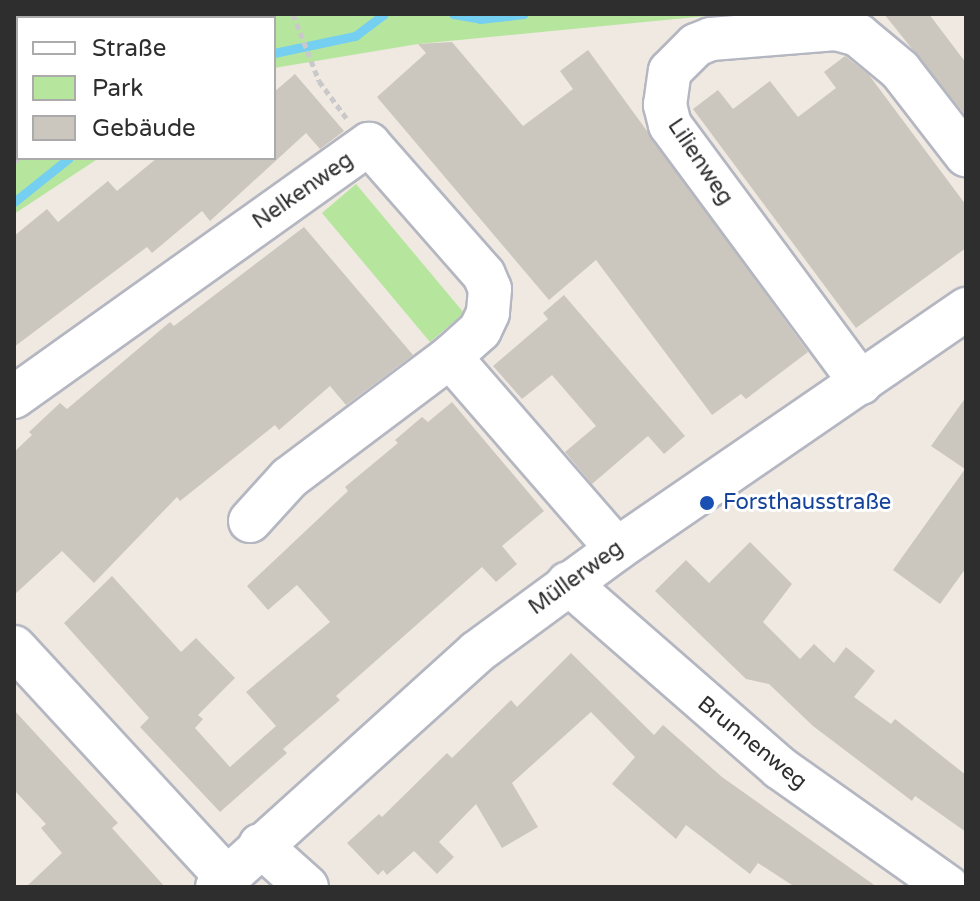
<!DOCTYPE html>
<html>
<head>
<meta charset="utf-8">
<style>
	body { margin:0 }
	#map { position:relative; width:980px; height:901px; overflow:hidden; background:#efe9e1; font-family:"Varela Round",sans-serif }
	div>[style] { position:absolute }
	.green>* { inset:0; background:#b6e59e }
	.stream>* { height:9px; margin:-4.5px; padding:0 4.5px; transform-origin:4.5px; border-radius:4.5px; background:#75cff0 }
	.building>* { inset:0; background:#cbc7bf }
	.path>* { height:5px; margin-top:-2.5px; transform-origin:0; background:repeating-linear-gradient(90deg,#c9c9c9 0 6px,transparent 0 10px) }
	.roads { filter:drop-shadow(2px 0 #b4b7c1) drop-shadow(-2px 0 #b4b7c1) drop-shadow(0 2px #b4b7c1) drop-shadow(0 -2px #b4b7c1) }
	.minor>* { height:42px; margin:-21px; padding:0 21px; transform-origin:21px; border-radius:21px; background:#fff }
	.dots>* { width:22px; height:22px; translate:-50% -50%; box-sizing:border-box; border:4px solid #fff; border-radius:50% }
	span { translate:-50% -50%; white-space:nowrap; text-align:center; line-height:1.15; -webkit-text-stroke:6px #fff; paint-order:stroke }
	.street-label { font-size:22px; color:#2e2e2e }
	.transit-label { font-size:22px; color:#164399 }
	.left { translate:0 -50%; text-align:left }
	.frame { position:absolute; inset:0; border:16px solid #2e2e2e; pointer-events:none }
	.legend { position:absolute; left:16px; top:16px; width:260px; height:144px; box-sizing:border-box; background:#fff; border:2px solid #ababab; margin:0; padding:10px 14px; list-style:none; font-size:24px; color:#2e2e2e }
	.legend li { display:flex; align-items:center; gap:16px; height:40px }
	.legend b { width:40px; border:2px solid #ababab }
</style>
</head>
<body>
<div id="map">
	<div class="green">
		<i style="clip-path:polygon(14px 14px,219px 14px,18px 18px,18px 158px,99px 158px,14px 214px)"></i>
		<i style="clip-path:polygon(228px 14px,727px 14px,418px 44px,274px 68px,274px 18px,220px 18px)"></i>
		<i style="clip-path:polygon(356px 184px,464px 313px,430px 342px,322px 213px)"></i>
	</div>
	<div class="stream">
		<i style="left:453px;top:14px;width:27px;rotate:10deg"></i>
		<i style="left:480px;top:19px;width:44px;rotate:-6.5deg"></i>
		<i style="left:274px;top:53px;width:83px;rotate:-11.9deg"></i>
		<i style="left:355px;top:36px;width:36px;rotate:-37deg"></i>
		<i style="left:14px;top:202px;width:70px;rotate:-38.7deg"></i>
	</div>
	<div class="building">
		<i style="clip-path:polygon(884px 14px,929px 14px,966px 63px,966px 116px)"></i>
		<i style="clip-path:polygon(452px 42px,523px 126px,573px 89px,560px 71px,588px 50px,808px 352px,746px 399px,741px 394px,712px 415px,596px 260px,549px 300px,377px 97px,426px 53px,418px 44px)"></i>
		<i style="clip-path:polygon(845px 56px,869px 75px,966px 205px,966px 248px,856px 328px,693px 109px,718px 90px,733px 109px,770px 81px,798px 117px,836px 88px,824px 72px)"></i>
		<i style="clip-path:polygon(295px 74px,344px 131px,320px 149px,306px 133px,210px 221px,202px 211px,152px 253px,147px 247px,14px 347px,14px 236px,47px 209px,58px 222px,108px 181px,117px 191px,157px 158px,274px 158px,274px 92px)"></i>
		<i style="clip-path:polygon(304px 227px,413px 355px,346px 405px,330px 386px,279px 430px,275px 425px,180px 501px,177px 497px,94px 583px,62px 551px,14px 595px,14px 452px,32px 435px,29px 432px,60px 403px,67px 409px,170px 322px,174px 326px)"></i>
		<i style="clip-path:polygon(564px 295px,685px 436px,664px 454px,648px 436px,592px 484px,565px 452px,596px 426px,552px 375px,522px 399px,493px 366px,548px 319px,543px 313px)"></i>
		<i style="clip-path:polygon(966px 397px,966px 568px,940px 604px,893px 570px,965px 469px,931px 446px)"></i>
		<i style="clip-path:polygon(452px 402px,544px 511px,502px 546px,517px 564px,496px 582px,482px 567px,336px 696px,340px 700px,283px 749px,287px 753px,220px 812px,140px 727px,149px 718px,64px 623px,112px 576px,181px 652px,196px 638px,235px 678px,198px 715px,203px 719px,195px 728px,230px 767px,276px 726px,246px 692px,330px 622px,297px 585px,268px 610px,247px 586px,348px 491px,345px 487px,398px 443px,395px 440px,422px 417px,428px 422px)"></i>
		<i style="clip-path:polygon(750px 542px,792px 584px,763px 622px,800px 659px,814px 644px,834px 663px,846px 647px,875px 671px,854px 697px,891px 724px,895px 719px,966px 775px,966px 832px,915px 796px,912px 801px,813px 726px,769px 684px,746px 679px,655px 591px,686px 560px,709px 583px)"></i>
		<i style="clip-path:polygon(571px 653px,654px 735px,663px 725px,722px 777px,877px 887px,795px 887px,758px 863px,750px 874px,686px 825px,676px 839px,612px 784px,635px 757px,591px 712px,512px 783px,538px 827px,502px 848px,476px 804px,439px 842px,454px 857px,437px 874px,414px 851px,387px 875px,383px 870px,378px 875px,347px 843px,379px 814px,382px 817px,447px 753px,452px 758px,511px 700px,517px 707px)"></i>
		<i style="clip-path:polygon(14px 710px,118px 823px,112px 828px,165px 887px,26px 887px,62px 853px,41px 828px,46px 824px,14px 790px)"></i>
	</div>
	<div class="path">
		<i style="left:293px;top:14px;width:72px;rotate:68.8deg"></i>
		<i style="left:319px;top:81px;width:47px;rotate:53.6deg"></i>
		<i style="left:212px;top:18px;width:8px;rotate:-30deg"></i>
		<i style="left:14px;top:162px;width:6px;rotate:-39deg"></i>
	</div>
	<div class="roads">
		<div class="minor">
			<i style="left:861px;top:383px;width:321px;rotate:-126.5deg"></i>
			<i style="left:670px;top:125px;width:21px;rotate:-104deg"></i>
			<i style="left:665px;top:105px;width:34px;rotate:-82deg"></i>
			<i style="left:670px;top:71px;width:37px;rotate:-45deg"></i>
			<i style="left:696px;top:45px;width:16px;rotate:-22deg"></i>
			<i style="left:711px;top:39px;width:125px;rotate:-4.6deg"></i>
			<i style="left:836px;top:29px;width:23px;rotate:15deg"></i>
			<i style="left:858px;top:35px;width:55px;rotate:39.8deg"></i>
			<i style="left:900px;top:70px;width:108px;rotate:52.2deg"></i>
			<i style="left:14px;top:397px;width:436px;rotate:-35.5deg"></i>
			<i style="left:369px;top:144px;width:174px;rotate:48.7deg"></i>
			<i style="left:484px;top:275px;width:15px;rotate:67deg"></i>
			<i style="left:490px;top:289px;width:24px;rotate:95deg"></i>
			<i style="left:488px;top:313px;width:19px;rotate:115deg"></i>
			<i style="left:480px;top:330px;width:40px;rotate:138deg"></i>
			<i style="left:450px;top:357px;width:254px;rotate:49deg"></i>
			<i style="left:250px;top:521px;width:58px;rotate:-47.8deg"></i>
			<i style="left:289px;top:478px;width:201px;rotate:-36.9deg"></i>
			<i style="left:568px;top:583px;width:281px;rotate:41.1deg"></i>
			<i style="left:780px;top:768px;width:206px;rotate:35.3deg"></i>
			<i style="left:14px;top:647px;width:313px;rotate:47.3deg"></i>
			<i style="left:260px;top:845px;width:63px;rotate:41.8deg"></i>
			<i style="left:217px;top:887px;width:350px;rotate:-42.1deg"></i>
			<i style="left:477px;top:652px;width:174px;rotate:-36.3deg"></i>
			<i style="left:617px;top:549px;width:424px;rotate:-34.5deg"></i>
		</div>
	</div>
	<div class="dots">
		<i style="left:707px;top:503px;background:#1a4fb4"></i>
	</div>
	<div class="street-label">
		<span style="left:700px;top:162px;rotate:56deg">Lilienweg</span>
		<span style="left:303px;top:191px;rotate:-35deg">Nelkenweg</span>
		<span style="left:576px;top:578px;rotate:-36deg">Müllerweg</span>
		<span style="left:752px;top:743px;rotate:39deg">Brunnenweg</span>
	</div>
	<div class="transit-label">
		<span class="left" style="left:723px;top:503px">Forsthausstraße</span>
	</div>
	<div class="frame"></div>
	<ul class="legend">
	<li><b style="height:10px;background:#fff"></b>Straße</li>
	<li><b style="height:22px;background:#b6e59e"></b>Park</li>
	<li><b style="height:22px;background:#cbc7bf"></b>Gebäude</li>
	</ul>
</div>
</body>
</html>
